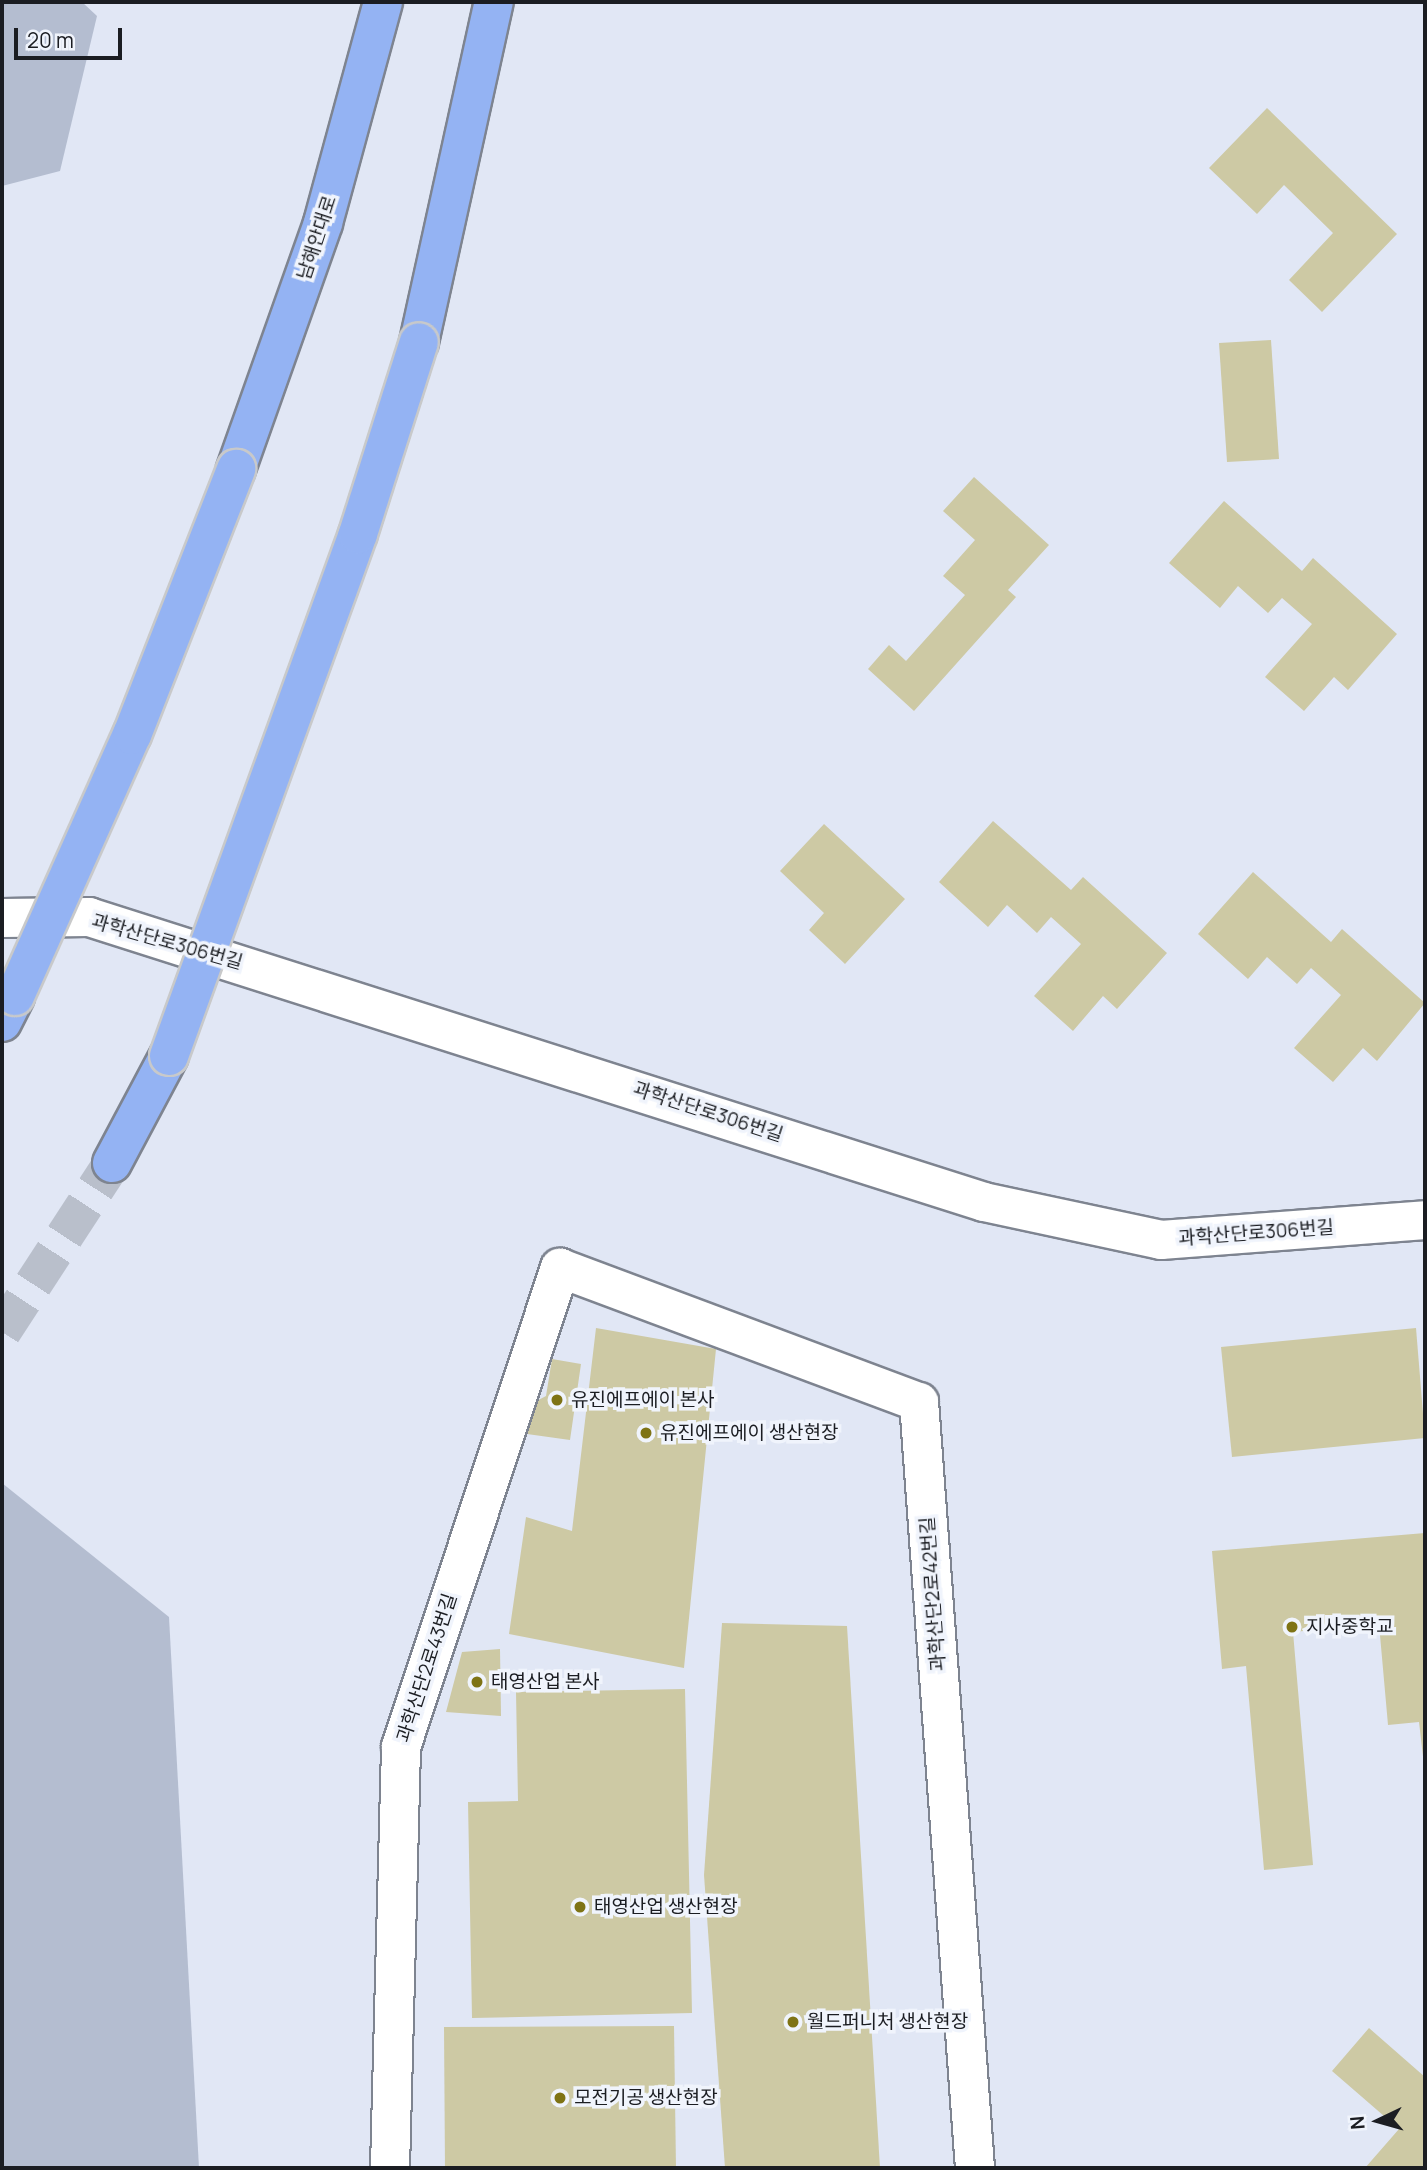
<!DOCTYPE html>
<html>
<head>
<meta charset="utf-8">
<style>
	body { margin:0 }
	#map { position:relative; width:1427px; height:2170px; overflow:hidden; background:#e1e7f5; font-family:Manrope,"Noto Sans KR",sans-serif }
	div>[style] { position:absolute }
	.green>* { inset:0; background:#b4bdd0 }
	.building>* { inset:0; background:#cdc9a4 }
	.highway-tunnel>* { height:38px; margin-top:-19px; transform-origin:0; background:repeating-linear-gradient(90deg,#b9bfcb 0 38px,transparent 0 57px) }
	.roads { filter:drop-shadow(2px 0 #7e8490) drop-shadow(-2px 0 #7e8490) drop-shadow(0 2px #7e8490) drop-shadow(0 -2px #7e8490) }
	.minor>* { height:38px; margin:-19px; padding:0 19px; transform-origin:19px; border-radius:19px; background:#fff }
	.highway>* { height:38px; margin:-19px; padding:0 19px; transform-origin:19px; border-radius:19px; background:#94b3f3 }
	.bridges { filter:drop-shadow(2px 0 #c8c9ca) drop-shadow(-2px 0 #c8c9ca) drop-shadow(0 2px #c8c9ca) drop-shadow(0 -2px #c8c9ca) }
	.highway-bridge>* { height:38px; margin:-19px; padding:0 19px; transform-origin:19px; border-radius:19px; background:#94b3f3 }
	.dots>* { width:19px; height:19px; translate:-50% -50%; box-sizing:border-box; border:4px solid #f0f4fc; border-radius:50% }
	span { translate:-50% -50%; white-space:nowrap; text-align:center; line-height:1.15; -webkit-text-stroke:7px #f0f4fc; paint-order:stroke }
	.street-label { font-size:19px; color:#1b1d22 }
	.poi-label { font-size:19px; color:#1b1d22 }
	.left { translate:0 -50%; text-align:left }
	.frame { position:absolute; inset:0; border:4px solid #1b1d22; pointer-events:none }
	.north { position:absolute; left:1343px; top:2086px; width:70px; height:70px; -webkit-text-stroke:5px #f0f4fc; paint-order:stroke; rotate:265deg; font-size:19px; font-weight:700; line-height:28px; text-align:center; color:#1b1d22 }
	.north::after { content:''; display:block; margin:auto; width:24px; height:32px; background:#1b1d22; clip-path:polygon(50% 0,100% 100%,50% 72%,0 100%) }
	.scale { position:absolute; left:14px; top:28px; width:108px; height:32px; box-sizing:border-box; border:4px solid #1b1d22; border-top:0; padding-left:9px; font-size:21px; line-height:24px; white-space:nowrap; color:#1b1d22; -webkit-text-stroke:5px #f0f4fc; paint-order:stroke }
</style>
</head>
<body>
<div id="map">
	<div class="green">
		<i style="clip-path:polygon(2px 2px,82px 2px,97px 16px,60px 171px,2px 186px)"></i>
		<i style="clip-path:polygon(2px 1483px,169px 1617px,199px 2168px,2px 2168px)"></i>
	</div>
	<div class="building">
		<i style="clip-path:polygon(1267px 108px,1397px 234px,1322px 312px,1289px 280px,1333px 233px,1284px 185px,1257px 214px,1209px 168px)"></i>
		<i style="clip-path:polygon(1271px 340px,1279px 459px,1227px 462px,1219px 343px)"></i>
		<i style="clip-path:polygon(974px 477px,1049px 545px,1008px 590px,1016px 597px,914px 711px,868px 669px,889px 645px,906px 661px,965px 595px,943px 576px,975px 540px,943px 511px)"></i>
		<i style="clip-path:polygon(1224px 501px,1302px 571px,1313px 558px,1397px 634px,1348px 690px,1334px 677px,1304px 711px,1265px 677px,1312px 624px,1282px 598px,1268px 613px,1238px 586px,1220px 608px,1169px 563px)"></i>
		<i style="clip-path:polygon(993px 821px,1071px 890px,1083px 877px,1167px 953px,1117px 1009px,1103px 996px,1073px 1031px,1034px 996px,1081px 944px,1051px 917px,1037px 933px,1007px 905px,988px 927px,939px 882px)"></i>
		<i style="clip-path:polygon(824px 824px,905px 899px,845px 964px,809px 930px,824px 913px,780px 871px)"></i>
		<i style="clip-path:polygon(1253px 872px,1331px 942px,1342px 929px,1425px 1003px,1377px 1061px,1363px 1048px,1333px 1082px,1294px 1048px,1341px 995px,1311px 968px,1297px 984px,1267px 957px,1248px 979px,1198px 934px)"></i>
		<i style="clip-path:polygon(596px 1328px,716px 1349px,684px 1668px,509px 1634px,526px 1517px,572px 1531px)"></i>
		<i style="clip-path:polygon(1416px 1328px,1425px 1438px,1232px 1457px,1221px 1347px)"></i>
		<i style="clip-path:polygon(552px 1359px,581px 1364px,570px 1440px,527px 1434px,531px 1404px,546px 1396px)"></i>
		<i style="clip-path:polygon(1425px 1533px,1425px 1774px,1419px 1722px,1388px 1725px,1379px 1624px,1293px 1632px,1313px 1865px,1264px 1870px,1246px 1666px,1222px 1669px,1212px 1551px)"></i>
		<i style="clip-path:polygon(722px 1623px,847px 1626px,880px 2168px,725px 2168px,704px 1875px)"></i>
		<i style="clip-path:polygon(500px 1649px,501px 1716px,446px 1712px,462px 1652px)"></i>
		<i style="clip-path:polygon(685px 1689px,692px 2013px,472px 2018px,468px 1802px,518px 1801px,516px 1692px)"></i>
		<i style="clip-path:polygon(674px 2026px,676px 2168px,445px 2168px,444px 2027px)"></i>
		<i style="clip-path:polygon(1369px 2028px,1425px 2077px,1425px 2168px,1365px 2168px,1399px 2129px,1332px 2071px)"></i>
	</div>
	<div class="highway-tunnel">
		<i style="left:2px;top:1332px;width:202px;rotate:-56.9deg"></i>
	</div>
	<div class="roads">
		<div class="minor">
			<i style="left:2px;top:918px;width:87px;rotate:-0.7deg"></i>
			<i style="left:89px;top:917px;width:939px;rotate:17.66deg"></i>
			<i style="left:984px;top:1202px;width:181px;rotate:12.1deg"></i>
			<i style="left:1161px;top:1240px;width:265px;rotate:-4.3deg"></i>
			<i style="left:390px;top:2168px;width:421px;rotate:-88.5deg"></i>
			<i style="left:401px;top:1747px;width:505px;rotate:-71.64deg"></i>
			<i style="left:560px;top:1268px;width:383px;rotate:20.5deg"></i>
			<i style="left:919px;top:1402px;width:768px;rotate:85.82deg"></i>
		</div>
		<div class="highway">
			<i style="left:419px;top:342px;width:348px;rotate:-77.6deg"></i>
			<i style="left:236px;top:469px;width:261px;rotate:-70.5deg"></i>
			<i style="left:323px;top:223px;width:229px;rotate:-74.8deg"></i>
			<i style="left:2px;top:1022px;width:29px;rotate:-63deg"></i>
			<i style="left:112px;top:1163px;width:121px;rotate:-62deg"></i>
		</div>
	</div>
	<div class="bridges">
		<div class="highway-bridge">
			<i style="left:15px;top:996px;width:286px;rotate:-65.9deg"></i>
			<i style="left:132px;top:735px;width:286px;rotate:-68.6deg"></i>
			<i style="left:169px;top:1056px;width:555px;rotate:-70.1deg"></i>
			<i style="left:358px;top:534px;width:201px;rotate:-72.4deg"></i>
		</div>
	</div>
	<div class="dots">
		<i style="left:557px;top:1400px;background:#7e7315"></i>
		<i style="left:646px;top:1433px;background:#7e7315"></i>
		<i style="left:1292px;top:1627px;background:#7e7315"></i>
		<i style="left:477px;top:1682px;background:#7e7315"></i>
		<i style="left:580px;top:1907px;background:#7e7315"></i>
		<i style="left:793px;top:2022px;background:#7e7315"></i>
		<i style="left:560px;top:2098px;background:#7e7315"></i>
	</div>
	<div class="street-label">
		<span style="left:317px;top:238px;rotate:-72deg">남해안대로</span>
		<span style="left:167px;top:942px;rotate:16deg">과학산단로306번길</span>
		<span style="left:708px;top:1112px;rotate:18deg">과학산단로306번길</span>
		<span style="left:1256px;top:1233px;rotate:-4deg">과학산단로306번길</span>
		<span style="left:933px;top:1594px;rotate:-94deg">과학산단2로42번길</span>
		<span style="left:427px;top:1668px;rotate:-72deg">과학산단2로43번길</span>
	</div>
	<div class="poi-label">
		<span class="left" style="left:571px;top:1400px">유진에프에이 본사</span>
		<span class="left" style="left:660px;top:1433px">유진에프에이 생산현장</span>
		<span class="left" style="left:1306px;top:1627px">지사중학교</span>
		<span class="left" style="left:491px;top:1682px">태영산업 본사</span>
		<span class="left" style="left:594px;top:1907px">태영산업 생산현장</span>
		<span class="left" style="left:807px;top:2022px">월드퍼니처 생산현장</span>
		<span class="left" style="left:574px;top:2098px">모전기공 생산현장</span>
	</div>
	<div class="frame"></div>
	<div class="north">N</div>
	<div class="scale">20 m</div>
</div>
</body>
</html>
